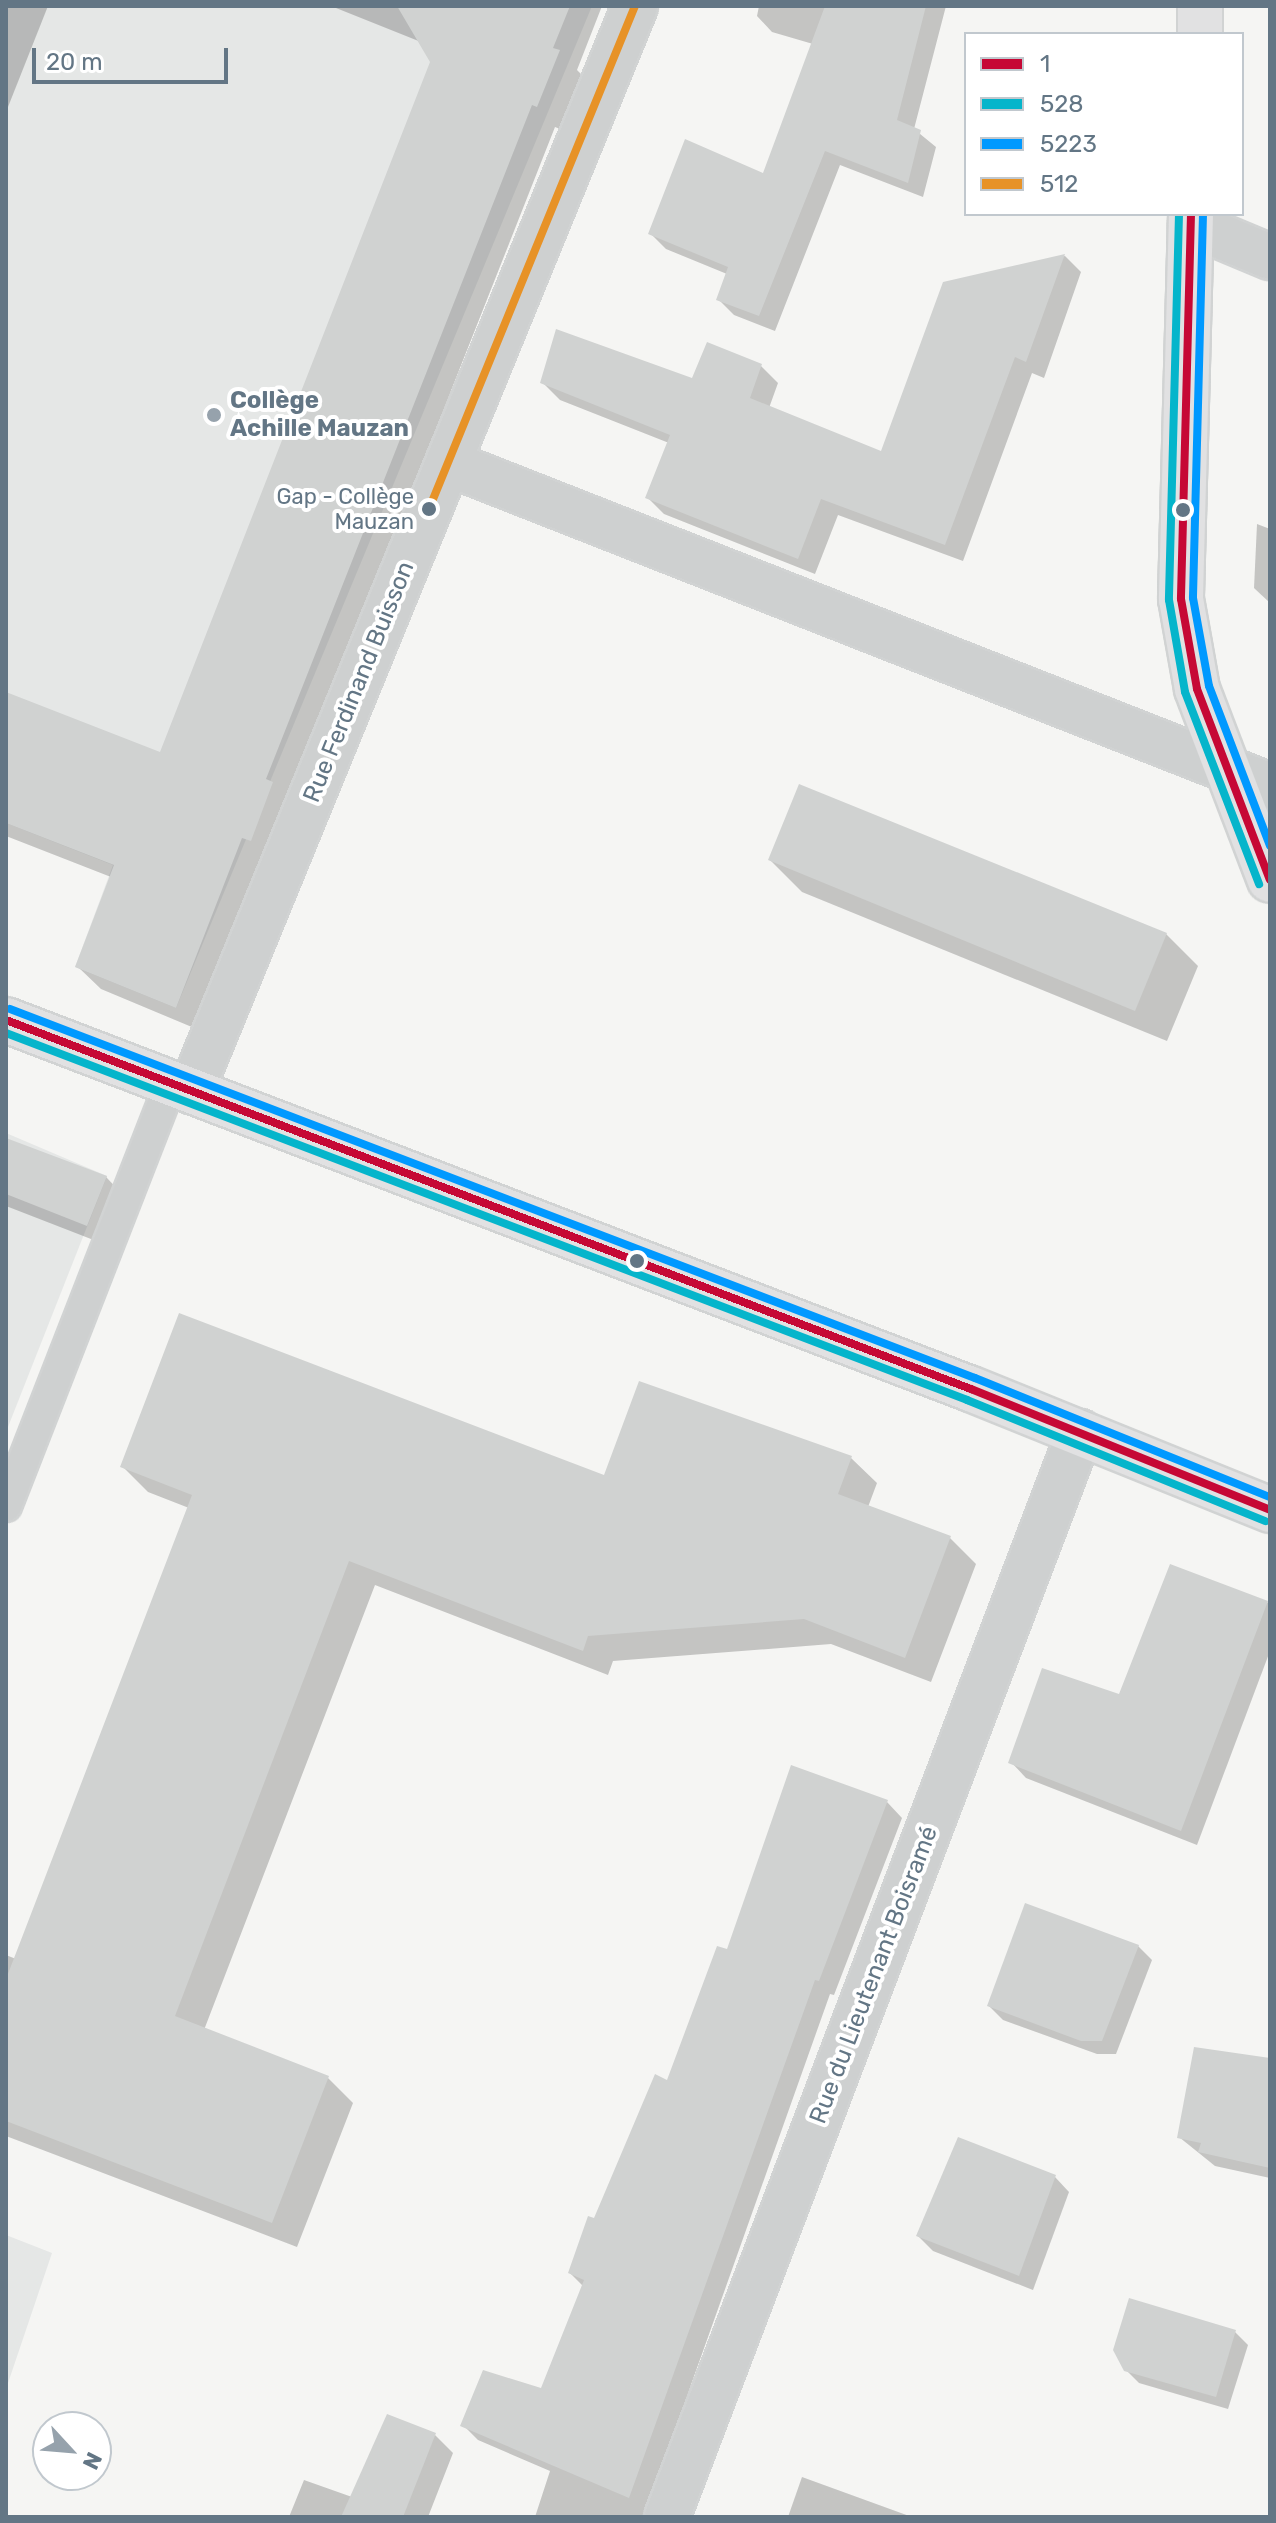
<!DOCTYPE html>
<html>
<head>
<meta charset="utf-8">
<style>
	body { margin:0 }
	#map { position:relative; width:1276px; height:2523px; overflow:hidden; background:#f5f5f3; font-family:Rubik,sans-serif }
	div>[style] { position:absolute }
	.built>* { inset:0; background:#e5e7e6 }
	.shadow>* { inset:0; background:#0003 }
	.building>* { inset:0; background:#d0d2d1 }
	.roads { filter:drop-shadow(2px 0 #d1d3d3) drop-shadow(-2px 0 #d1d3d3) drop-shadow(0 2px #d1d3d3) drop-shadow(0 -2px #d1d3d3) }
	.service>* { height:30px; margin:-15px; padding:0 15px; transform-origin:15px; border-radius:15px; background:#ced0d0 }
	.minor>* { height:44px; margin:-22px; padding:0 22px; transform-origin:22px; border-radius:22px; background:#ced0d0 }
	.secondary>* { height:44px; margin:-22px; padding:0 22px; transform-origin:22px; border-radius:22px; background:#e1e1e2 }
	.primary>* { height:44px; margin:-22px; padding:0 22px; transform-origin:22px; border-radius:22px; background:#e1e1e2 }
	.bus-1>* { height:8px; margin:-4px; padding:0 4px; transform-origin:4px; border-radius:4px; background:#c60835 }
	.bus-2>* { height:8px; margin:-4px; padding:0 4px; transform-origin:4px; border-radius:4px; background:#05b5cb }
	.bus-3>* { height:8px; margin:-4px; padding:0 4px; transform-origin:4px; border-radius:4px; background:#09f }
	.bus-4>* { height:8px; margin:-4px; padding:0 4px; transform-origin:4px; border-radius:4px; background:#e79227 }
	.dots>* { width:22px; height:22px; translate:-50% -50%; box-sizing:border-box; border:4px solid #fff; border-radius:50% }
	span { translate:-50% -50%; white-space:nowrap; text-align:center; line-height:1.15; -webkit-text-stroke:8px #fff; paint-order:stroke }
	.bus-label { font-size:22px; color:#637685 }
	.right { translate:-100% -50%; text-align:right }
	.poi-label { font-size:24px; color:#637685; font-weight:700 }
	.left { translate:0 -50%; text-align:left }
	.street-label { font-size:24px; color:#637685 }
	.frame { position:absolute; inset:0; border:8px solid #637685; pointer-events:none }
	.legend { position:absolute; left:964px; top:32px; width:280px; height:184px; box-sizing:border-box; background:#fff; border:2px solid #c1c8ce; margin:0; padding:10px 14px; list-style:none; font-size:24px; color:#637685 }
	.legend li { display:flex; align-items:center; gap:16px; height:40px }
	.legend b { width:40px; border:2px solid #c1c8ce }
	.north { position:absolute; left:32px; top:2411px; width:80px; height:80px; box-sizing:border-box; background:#fff; border:2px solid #c1c8ce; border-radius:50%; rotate:116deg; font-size:22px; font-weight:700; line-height:32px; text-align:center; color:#637685 }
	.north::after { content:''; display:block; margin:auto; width:28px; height:36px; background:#96a2ac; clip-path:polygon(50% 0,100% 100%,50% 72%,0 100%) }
	.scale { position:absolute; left:32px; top:48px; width:196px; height:36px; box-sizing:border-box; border:4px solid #637685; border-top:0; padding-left:10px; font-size:24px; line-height:28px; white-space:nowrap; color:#637685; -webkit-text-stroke:6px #fff; paint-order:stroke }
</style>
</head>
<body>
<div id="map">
	<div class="built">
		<i style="clip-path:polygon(6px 6px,592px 6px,176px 1008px,75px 967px,113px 865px,6px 823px)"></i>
		<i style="clip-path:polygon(6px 1133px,107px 1176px,6px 1432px)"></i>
		<i style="clip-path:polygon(6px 2235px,52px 2253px,6px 2389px)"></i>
	</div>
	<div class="shadow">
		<i style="clip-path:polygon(6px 6px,48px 6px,6px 112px)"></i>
		<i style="clip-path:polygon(331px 6px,602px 6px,577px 70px,582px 75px,560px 129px,555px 127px,199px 1030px,101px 989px,77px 966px,111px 877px,6px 836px,6px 694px,161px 755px,432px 62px,421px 42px)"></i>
		<i style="clip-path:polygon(759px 6px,946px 6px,914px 129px,936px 147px,923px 197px,840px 165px,775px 331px,734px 315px,718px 299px,727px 274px,666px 249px,651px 234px,764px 176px,813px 44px,772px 32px,757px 16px)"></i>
		<i style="clip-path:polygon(1065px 256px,1081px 272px,1044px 378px,1032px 373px,963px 561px,838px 515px,815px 574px,664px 514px,647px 497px,669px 443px,560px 400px,543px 383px,693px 381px,761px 366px,778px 383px,769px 408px,882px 454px,945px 283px)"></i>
		<i style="clip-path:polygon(1257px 524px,1270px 529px,1270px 603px,1254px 588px)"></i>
		<i style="clip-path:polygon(770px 860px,1166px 934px,1198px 966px,1167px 1041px,802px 892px)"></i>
		<i style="clip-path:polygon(6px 1140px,106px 1177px,127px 1199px,109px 1246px,6px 1206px)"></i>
		<i style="clip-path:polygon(851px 1458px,877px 1483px,868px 1507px,950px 1538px,976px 1564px,931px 1682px,831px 1644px,613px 1661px,608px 1675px,375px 1585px,204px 2030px,328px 2078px,353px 2103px,297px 2247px,6px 2136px,6px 1955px,16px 1959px,189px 1508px,148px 1492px,122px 1466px,605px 1478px)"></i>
		<i style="clip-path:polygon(1267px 1602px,1270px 1605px,1270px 1651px,1197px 1845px,1026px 1778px,1011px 1762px)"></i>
		<i style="clip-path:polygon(887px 1802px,902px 1818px,834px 1995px,830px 1994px,644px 2517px,535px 2517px,550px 2471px,478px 2440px,463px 2425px,542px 2391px,584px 2287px,570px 2273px,668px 2082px,728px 1952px)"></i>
		<i style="clip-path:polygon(1138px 1946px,1152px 1960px,1116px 2054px,1097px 2054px,1003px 2020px,989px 2006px)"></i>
		<i style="clip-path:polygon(1270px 2060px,1270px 2178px,1215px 2166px,1179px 2137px)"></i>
		<i style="clip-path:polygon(1055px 2177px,1069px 2192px,1033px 2290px,933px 2251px,918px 2236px)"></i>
		<i style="clip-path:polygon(1235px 2332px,1248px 2345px,1228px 2409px,1139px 2383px,1126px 2370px)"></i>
		<i style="clip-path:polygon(435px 2435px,453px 2453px,428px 2517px,289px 2517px,304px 2480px,352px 2497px)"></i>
		<i style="clip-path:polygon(802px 2477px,912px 2517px,788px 2517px)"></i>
	</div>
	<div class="building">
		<i style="clip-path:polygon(397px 6px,570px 6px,553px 48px,560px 50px,537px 107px,532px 105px,266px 779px,273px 782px,251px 841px,242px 838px,176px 1008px,75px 967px,114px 865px,6px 823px,6px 692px,160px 752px,430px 62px)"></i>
		<i style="clip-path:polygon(825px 6px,926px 6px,897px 120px,921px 130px,908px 183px,825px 151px,759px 316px,716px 300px,728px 267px,648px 234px,685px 139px,763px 173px)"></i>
		<i style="clip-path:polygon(1065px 254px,1026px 362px,1015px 357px,945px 545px,821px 499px,798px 559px,645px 498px,670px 435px,540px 383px,556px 329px,692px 378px,707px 342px,762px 364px,750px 398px,881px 451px,943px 282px)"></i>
		<i style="clip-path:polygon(799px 784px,1167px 933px,1135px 1011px,768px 860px)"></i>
		<i style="clip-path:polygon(6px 1138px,107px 1176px,87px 1226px,6px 1194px)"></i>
		<i style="clip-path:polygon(179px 1313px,604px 1475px,639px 1381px,852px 1456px,838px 1494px,951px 1536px,905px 1658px,804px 1619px,588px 1636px,583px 1651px,349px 1561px,175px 2016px,329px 2076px,272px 2223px,6px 2121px,6px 1979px,192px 1495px,120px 1467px)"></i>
		<i style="clip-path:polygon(1170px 1564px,1268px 1601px,1181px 1831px,1008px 1763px,1042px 1668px,1119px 1694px)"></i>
		<i style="clip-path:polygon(791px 1765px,888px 1800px,819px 1981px,815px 1980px,629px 2498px,460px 2426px,483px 2370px,541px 2388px,584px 2280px,568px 2273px,588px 2216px,594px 2218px,655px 2074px,667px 2080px,717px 1946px,727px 1949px)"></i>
		<i style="clip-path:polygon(1025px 1903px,1139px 1945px,1102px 2041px,1081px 2041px,987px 2006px)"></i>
		<i style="clip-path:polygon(1194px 2047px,1270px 2058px,1270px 2168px,1198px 2152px,1201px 2143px,1177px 2138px)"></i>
		<i style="clip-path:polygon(958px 2137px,1056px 2175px,1019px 2276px,916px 2236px)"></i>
		<i style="clip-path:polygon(1129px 2298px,1236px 2330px,1216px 2397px,1124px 2371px,1113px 2350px)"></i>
		<i style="clip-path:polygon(387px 2414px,436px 2433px,403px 2517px,341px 2517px)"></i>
	</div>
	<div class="roads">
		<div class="service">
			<i style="left:6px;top:1506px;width:454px;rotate:-68.7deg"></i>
		</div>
		<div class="minor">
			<i style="left:1191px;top:224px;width:86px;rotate:22.7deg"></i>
			<i style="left:448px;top:463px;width:883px;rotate:21.45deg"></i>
			<i style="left:191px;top:1091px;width:1172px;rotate:-67.74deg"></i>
			<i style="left:667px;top:2517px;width:1161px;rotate:-69.16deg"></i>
		</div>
		<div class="secondary">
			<i style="left:1200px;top:6px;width:28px;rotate:90deg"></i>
			<i style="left:1191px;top:214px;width:385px;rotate:91.5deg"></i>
			<i style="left:1181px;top:599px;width:91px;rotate:79.9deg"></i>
			<i style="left:1197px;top:689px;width:204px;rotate:69.1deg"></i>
		</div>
		<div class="primary">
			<i style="left:6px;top:1020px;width:1033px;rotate:20.93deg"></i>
			<i style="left:971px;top:1389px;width:323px;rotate:22deg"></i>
		</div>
	</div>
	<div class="bus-1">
		<i style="left:1191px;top:214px;width:385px;rotate:91.5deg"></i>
		<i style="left:1181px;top:599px;width:91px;rotate:79.9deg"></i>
		<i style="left:1197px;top:689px;width:204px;rotate:69.1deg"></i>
		<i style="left:6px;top:1020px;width:1033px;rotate:20.93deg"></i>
		<i style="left:971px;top:1389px;width:323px;rotate:22deg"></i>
	</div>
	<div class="bus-2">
		<i style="left:1179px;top:214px;width:386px;rotate:91.5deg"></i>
		<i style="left:1169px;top:600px;width:93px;rotate:80.1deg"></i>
		<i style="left:1185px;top:692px;width:206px;rotate:68.9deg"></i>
		<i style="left:6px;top:1033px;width:1029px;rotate:20.9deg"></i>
		<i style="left:967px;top:1400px;width:322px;rotate:22.1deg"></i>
	</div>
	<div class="bus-3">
		<i style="left:1203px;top:214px;width:384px;rotate:91.5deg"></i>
		<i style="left:1193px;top:598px;width:89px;rotate:79.7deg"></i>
		<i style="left:1209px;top:686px;width:171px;rotate:69.1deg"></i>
		<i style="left:10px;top:1009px;width:1033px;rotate:20.93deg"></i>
		<i style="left:975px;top:1378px;width:318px;rotate:22deg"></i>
	</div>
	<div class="bus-4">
		<i style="left:429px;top:509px;width:544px;rotate:-67.73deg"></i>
	</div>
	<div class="dots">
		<i style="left:214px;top:415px;background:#96a2ac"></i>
		<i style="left:429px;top:509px;background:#637685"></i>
		<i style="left:1183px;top:510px;background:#637685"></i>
		<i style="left:637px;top:1261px;background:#637685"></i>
	</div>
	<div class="bus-label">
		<span class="right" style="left:414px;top:509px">Gap - Collège<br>Mauzan</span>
	</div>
	<div class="poi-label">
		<span class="left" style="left:230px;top:415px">Collège<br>Achille Mauzan</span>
	</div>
	<div class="street-label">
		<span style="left:359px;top:682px;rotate:-68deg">Rue Ferdinand Buisson</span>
		<span style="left:874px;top:1975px;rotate:-69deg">Rue du Lieutenant Boisramé</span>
	</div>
	<div class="frame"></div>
	<ul class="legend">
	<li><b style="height:10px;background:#c60835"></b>1</li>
	<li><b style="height:10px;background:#05b5cb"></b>528</li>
	<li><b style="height:10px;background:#09f"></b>5223</li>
	<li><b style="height:10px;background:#e79227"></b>512</li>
	</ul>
	<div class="north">N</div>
	<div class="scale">20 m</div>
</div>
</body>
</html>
